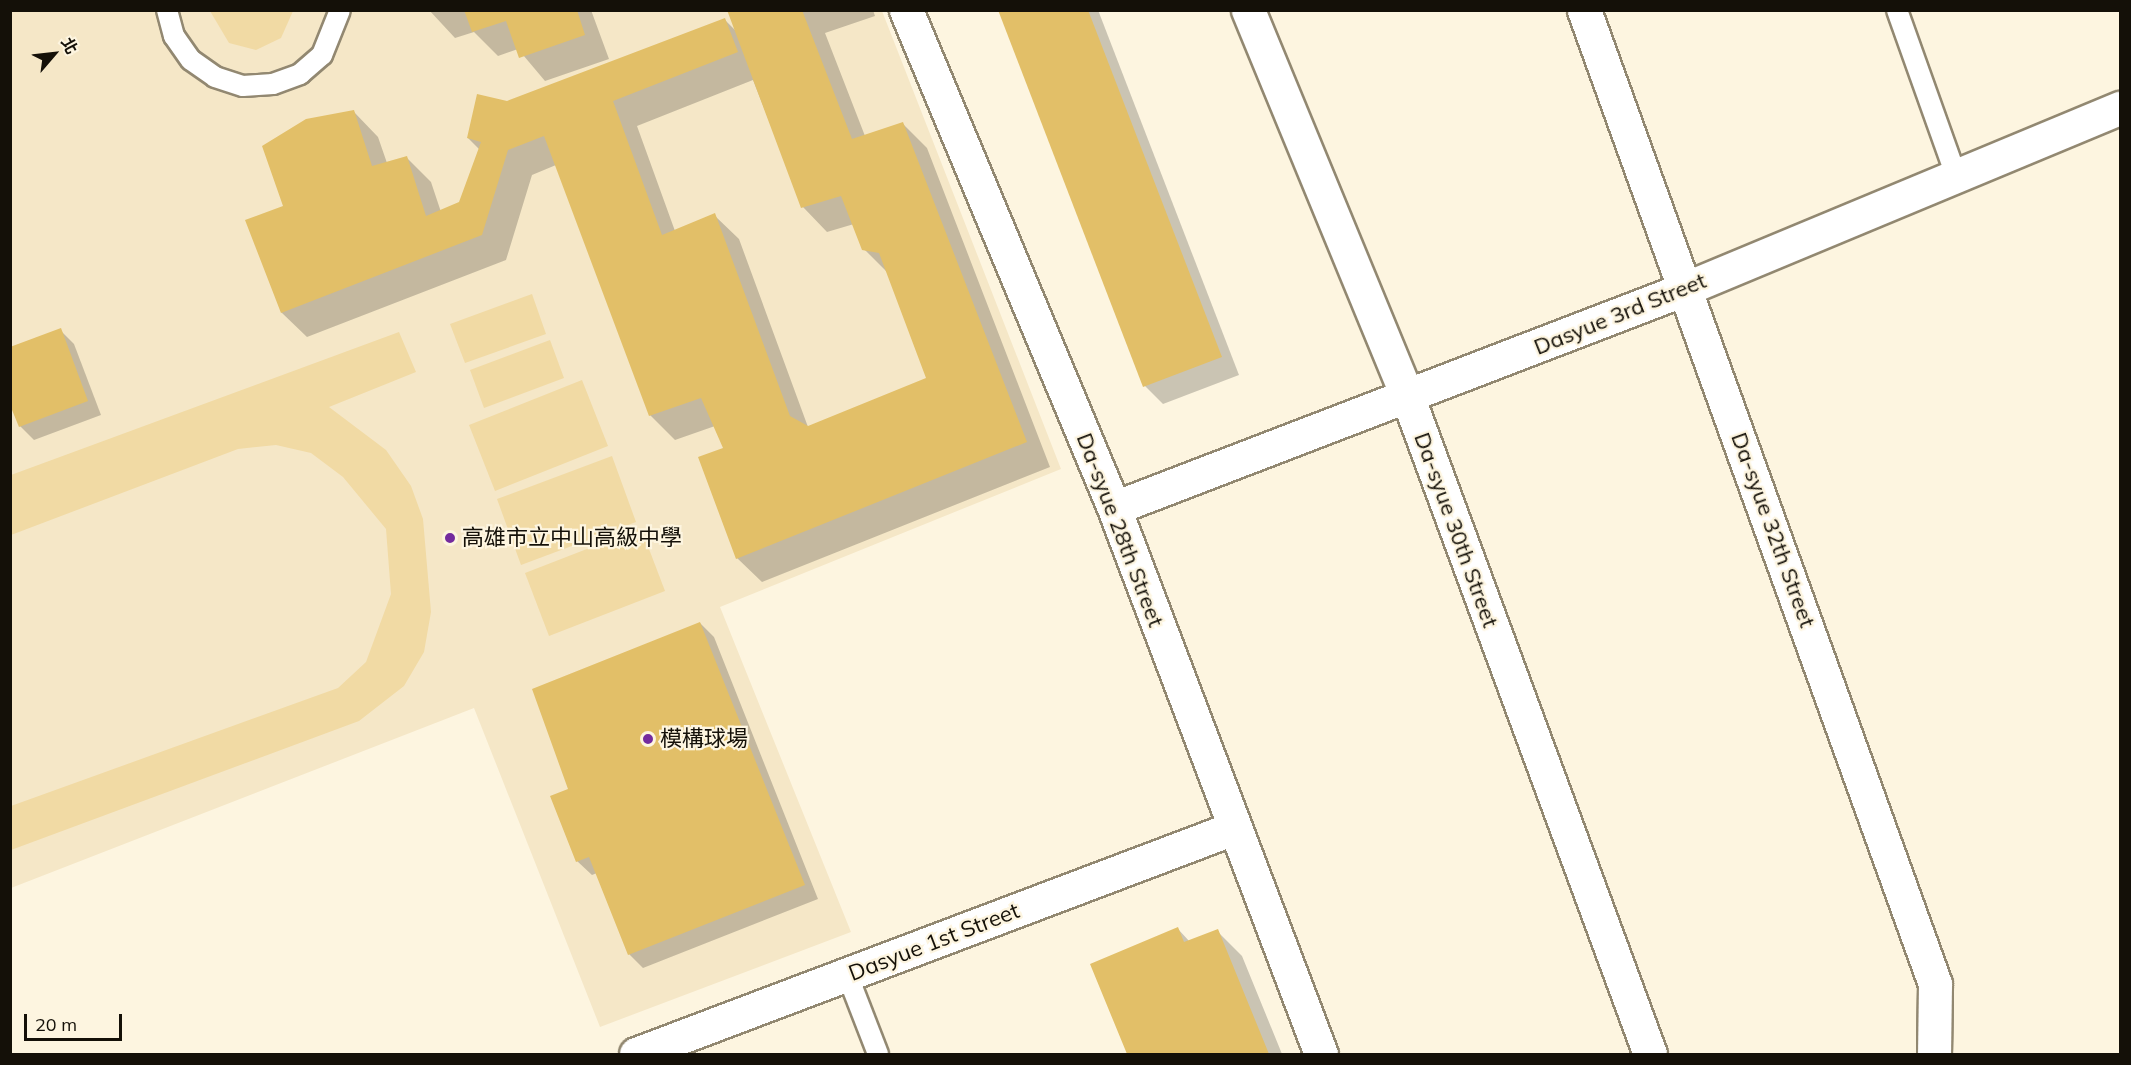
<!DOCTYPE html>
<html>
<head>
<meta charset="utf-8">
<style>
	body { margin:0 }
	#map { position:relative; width:2131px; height:1065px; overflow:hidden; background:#fdf5e0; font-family:Mulish,"Noto Sans TC",sans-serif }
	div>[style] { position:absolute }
	.built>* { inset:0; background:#f5e7c7 }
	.green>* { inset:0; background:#f1daa4 }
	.shadow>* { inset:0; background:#0003 }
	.building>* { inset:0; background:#e2bf68 }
	.roads { filter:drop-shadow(2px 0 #928871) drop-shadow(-2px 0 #928871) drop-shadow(0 2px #928871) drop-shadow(0 -2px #928871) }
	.service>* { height:20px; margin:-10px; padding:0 10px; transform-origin:10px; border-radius:10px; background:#fff }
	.minor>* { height:33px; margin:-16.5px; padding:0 16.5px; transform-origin:16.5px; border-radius:16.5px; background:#fff }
	.dots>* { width:16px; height:16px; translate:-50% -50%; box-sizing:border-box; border:3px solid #fdf5e0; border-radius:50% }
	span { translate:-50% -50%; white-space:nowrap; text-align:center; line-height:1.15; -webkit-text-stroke:4.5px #fdf5e0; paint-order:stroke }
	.street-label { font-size:22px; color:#141008 }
	.poi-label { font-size:22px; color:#141008 }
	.left { translate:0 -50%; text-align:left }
	.frame { position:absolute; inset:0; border:12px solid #141008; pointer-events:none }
	.north { position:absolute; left:24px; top:24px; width:60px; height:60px; -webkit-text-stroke:4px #fdf5e0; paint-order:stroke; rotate:62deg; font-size:16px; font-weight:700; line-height:24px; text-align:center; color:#141008 }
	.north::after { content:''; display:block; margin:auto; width:21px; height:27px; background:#141008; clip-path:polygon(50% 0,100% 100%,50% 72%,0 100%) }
	.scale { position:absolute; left:24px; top:1014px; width:98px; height:27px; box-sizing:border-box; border:3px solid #141008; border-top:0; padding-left:8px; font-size:18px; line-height:21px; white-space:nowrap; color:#141008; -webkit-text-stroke:4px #fdf5e0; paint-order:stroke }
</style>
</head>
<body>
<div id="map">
	<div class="built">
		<i style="clip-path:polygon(11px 11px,882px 11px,1061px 469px,720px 607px,851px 932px,600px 1027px,474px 708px,11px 888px)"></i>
	</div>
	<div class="green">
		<i style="clip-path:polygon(293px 11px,281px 38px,256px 50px,229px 43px,210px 11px)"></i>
		<i style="clip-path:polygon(532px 294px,546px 334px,465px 363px,450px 324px)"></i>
		<i style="clip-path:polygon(399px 332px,416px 372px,329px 407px,386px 450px,411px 486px,423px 519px,431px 612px,424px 652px,404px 686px,359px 721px,11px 850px,11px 806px,338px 688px,366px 662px,391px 594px,386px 529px,343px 477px,311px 453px,276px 445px,238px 449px,11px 535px,11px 475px)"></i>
		<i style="clip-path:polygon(550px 340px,564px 378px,484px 408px,470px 370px)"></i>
		<i style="clip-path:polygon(582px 380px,608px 446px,495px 491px,469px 425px)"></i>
		<i style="clip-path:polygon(612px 456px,636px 522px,521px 565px,497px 499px)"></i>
		<i style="clip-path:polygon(641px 528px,665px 591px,549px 636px,525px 573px)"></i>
	</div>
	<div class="shadow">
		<i style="clip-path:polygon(429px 10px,591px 10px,609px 59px,545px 81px,518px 49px,498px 56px,474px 32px,455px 38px)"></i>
		<i style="clip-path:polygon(evenodd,729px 10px,873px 10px,875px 16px,825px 33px,865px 136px,903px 124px,927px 148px,1050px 467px,762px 582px,737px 558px,725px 449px,715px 426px,675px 440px,650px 415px,556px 165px,532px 175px,506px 260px,307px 337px,282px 313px,247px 221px,284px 207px,354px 112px,378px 137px,387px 163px,407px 158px,431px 182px,441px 212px,460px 203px,480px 150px,468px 138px,507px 102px,725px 20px,736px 31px,729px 10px,753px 80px,803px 207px,827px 232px,854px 224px,864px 249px,889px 274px,928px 379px,808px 427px,739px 239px,714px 215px,675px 231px,637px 126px,753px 80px)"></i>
		<i style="clip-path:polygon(999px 10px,1098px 10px,1239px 375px,1163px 404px,1145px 386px)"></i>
		<i style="clip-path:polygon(60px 330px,74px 344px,101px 415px,34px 440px,20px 426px)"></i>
		<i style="clip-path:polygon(700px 623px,714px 637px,818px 899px,643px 968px,629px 954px,597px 873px,592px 875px,577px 861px,570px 790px)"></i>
		<i style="clip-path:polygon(1178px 929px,1190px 942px,1217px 931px,1242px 956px,1282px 1054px,1128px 1054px,1092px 965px)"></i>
	</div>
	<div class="building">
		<i style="clip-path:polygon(464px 10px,577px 10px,585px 35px,519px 58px,506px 21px,472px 32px)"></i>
		<i style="clip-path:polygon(727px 10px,802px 10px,852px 139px,903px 122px,1027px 442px,736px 559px,698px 457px,723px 448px,701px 398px,649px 416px,544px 136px,508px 150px,482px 235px,281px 313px,245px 220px,283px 206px,262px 146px,306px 119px,354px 110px,372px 166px,407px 156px,426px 216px,459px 202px,481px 142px,467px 138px,477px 94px,507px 101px,725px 18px,738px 52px,613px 101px,662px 235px,715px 213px,790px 416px,808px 426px,926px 378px,879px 253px,862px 250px,841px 196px,801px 208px)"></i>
		<i style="clip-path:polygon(998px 10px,1088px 10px,1222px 357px,1143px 387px)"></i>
		<i style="clip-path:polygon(61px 328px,88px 401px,19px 427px,10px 405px,10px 347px)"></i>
		<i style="clip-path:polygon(700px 622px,805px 885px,628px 955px,589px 857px,576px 862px,550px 796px,568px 789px,532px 689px)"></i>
		<i style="clip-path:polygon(1178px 927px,1184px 942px,1218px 929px,1269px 1054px,1127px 1054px,1090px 964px)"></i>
	</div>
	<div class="roads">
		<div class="service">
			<i style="left:167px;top:10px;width:27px;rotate:75deg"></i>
			<i style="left:174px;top:36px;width:29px;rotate:55deg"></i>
			<i style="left:191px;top:60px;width:29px;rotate:35deg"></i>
			<i style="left:215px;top:77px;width:29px;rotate:18deg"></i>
			<i style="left:243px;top:86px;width:30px;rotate:-4deg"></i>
			<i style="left:273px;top:84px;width:29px;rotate:-20deg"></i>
			<i style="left:300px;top:74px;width:29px;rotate:-41deg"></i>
			<i style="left:322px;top:55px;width:48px;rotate:-68.2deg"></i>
			<i style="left:1897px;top:10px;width:176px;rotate:70.4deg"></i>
			<i style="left:847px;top:974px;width:86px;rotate:68.8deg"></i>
		</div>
		<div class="minor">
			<i style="left:906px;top:10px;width:540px;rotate:67.33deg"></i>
			<i style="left:1114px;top:508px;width:584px;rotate:69.24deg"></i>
			<i style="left:1248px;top:10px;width:420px;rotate:67.6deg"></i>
			<i style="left:1408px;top:398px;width:699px;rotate:69.75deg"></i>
			<i style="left:1584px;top:10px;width:1035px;rotate:70.18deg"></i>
			<i style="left:1935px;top:984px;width:70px;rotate:90.8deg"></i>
			<i style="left:1114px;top:508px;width:614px;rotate:-21deg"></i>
			<i style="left:1687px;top:288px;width:469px;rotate:-22.6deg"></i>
			<i style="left:636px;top:1054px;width:636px;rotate:-20.71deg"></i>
		</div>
	</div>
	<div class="dots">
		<i style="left:450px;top:538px;background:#742b9e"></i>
		<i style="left:648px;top:739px;background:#742b9e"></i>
	</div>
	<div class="street-label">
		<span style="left:1620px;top:314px;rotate:-22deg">Dasyue 3rd Street</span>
		<span style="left:1120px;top:530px;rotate:69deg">Da-syue 28th Street</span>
		<span style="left:1456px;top:530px;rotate:70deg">Da-syue 30th Street</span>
		<span style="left:1773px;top:530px;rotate:70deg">Da-syue 32th Street</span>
		<span style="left:934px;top:942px;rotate:-21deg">Dasyue 1st Street</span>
	</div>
	<div class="poi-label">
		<span class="left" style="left:462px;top:538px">高雄市立中山高級中學</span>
		<span class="left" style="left:660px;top:739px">模構球場</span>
	</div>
	<div class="frame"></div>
	<div class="north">北</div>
	<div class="scale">20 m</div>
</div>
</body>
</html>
